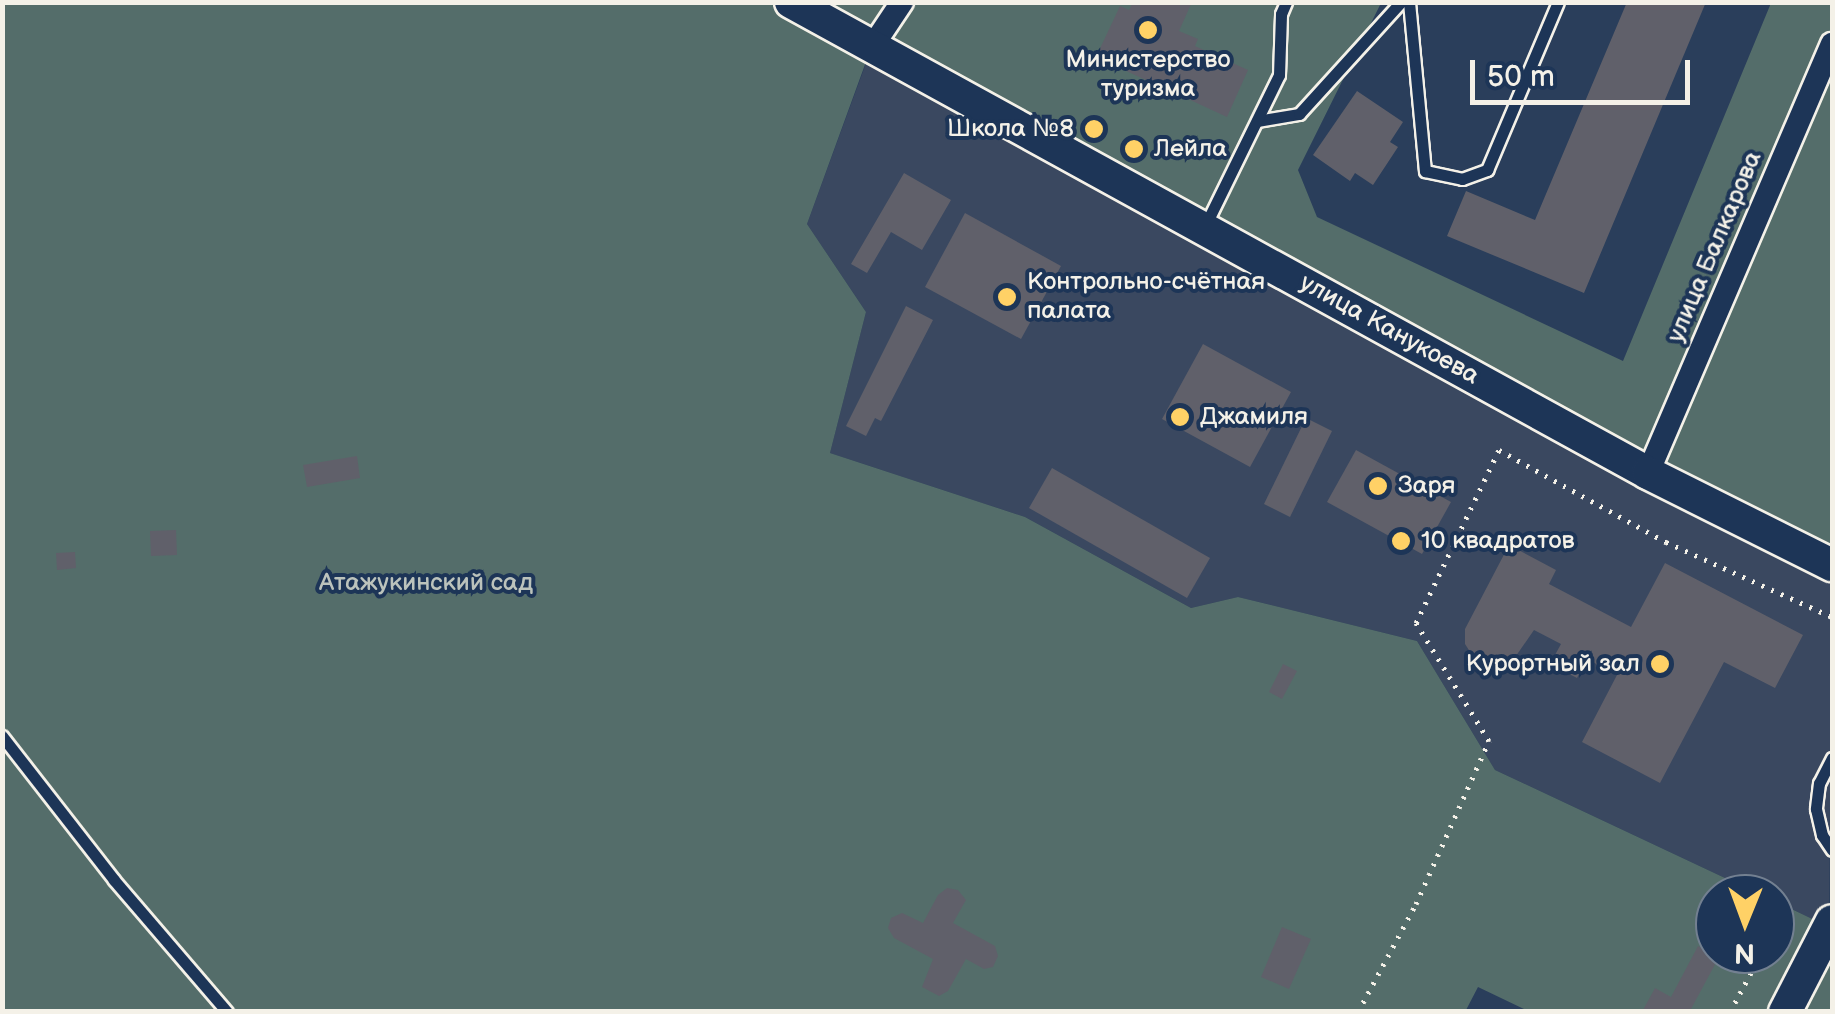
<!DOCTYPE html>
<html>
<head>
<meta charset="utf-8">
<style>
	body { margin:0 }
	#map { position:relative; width:1835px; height:1014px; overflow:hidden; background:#2a3e5b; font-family:"Balsamiq Sans",sans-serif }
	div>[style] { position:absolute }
	.built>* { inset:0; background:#3a4860 }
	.green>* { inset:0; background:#546d6a }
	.building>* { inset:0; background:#60606a }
	.path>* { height:5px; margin-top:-2.5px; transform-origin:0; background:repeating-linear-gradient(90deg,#f4f1e8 0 2.5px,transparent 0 10.5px) }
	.roads { filter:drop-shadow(2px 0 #f4f1e8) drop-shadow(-2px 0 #f4f1e8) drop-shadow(0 2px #f4f1e8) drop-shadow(0 -2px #f4f1e8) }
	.lane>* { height:11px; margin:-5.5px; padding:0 5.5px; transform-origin:5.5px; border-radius:5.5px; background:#1d3557 }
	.street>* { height:22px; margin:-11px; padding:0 11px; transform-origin:11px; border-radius:11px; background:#1d3557 }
	.secondary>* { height:32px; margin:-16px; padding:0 16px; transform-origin:16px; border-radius:16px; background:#1d3557 }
	.dots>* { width:28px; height:28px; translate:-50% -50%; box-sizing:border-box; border:5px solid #1d3557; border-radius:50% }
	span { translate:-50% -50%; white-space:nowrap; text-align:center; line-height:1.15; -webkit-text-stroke:8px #1d3557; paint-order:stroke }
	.poi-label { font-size:25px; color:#f4f1e8 }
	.right { translate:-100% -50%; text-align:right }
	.left { translate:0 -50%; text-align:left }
	.street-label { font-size:25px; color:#f4f1e8 }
	.park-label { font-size:25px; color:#bcc3bc }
	.frame { position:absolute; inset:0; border:5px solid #f4f1e8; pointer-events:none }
	.north { position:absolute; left:1695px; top:874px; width:100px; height:100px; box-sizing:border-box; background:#1d3557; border:2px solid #738091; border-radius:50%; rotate:181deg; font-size:28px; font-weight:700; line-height:40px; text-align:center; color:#f4f1e8 }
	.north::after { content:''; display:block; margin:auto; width:35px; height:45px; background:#ffd166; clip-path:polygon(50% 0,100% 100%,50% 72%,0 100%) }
	.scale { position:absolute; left:1470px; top:60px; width:220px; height:45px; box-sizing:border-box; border:5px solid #f4f1e8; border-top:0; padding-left:12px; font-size:30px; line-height:35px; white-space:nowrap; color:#f4f1e8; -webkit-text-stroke:8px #1d3557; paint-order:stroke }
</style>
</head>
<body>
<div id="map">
	<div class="built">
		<i style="clip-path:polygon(872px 47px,1832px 565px,1829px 927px,1775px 901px,1775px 894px,1759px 894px,1495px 770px,1417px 641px,1238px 597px,1191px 608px,1025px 517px,830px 453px,866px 312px,807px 224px)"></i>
	</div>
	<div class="green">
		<i style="clip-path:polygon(2px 3px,1381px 3px,1298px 170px,1317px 217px,1623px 361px,1771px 3px,1832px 3px,1832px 565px,871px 48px,807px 224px,866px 312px,830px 453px,1025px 517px,1191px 608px,1238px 597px,1417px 641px,1495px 770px,1759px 894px,1715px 894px,1715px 954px,1775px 954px,1775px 901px,1829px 927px,1832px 921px,1832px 1011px,1528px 1011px,1478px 987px,1465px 1012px,3px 1011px)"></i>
	</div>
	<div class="building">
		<i style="clip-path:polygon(1133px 2px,1192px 2px,1179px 31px,1198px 39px,1195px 46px,1248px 70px,1227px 117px,1173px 92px,1170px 99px,1145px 87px,1148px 81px,1096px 57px,1120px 6px,1129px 10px)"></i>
		<i style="clip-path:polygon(1627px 2px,1706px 2px,1584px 293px,1447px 236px,1466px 191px,1535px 220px)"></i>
		<i style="clip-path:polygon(1357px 91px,1403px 122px,1390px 142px,1398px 147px,1373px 185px,1355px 173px,1350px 181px,1313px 155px)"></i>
		<i style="clip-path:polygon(904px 173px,951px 200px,922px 250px,891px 232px,867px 273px,851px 264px)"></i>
		<i style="clip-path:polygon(965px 213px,1061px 266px,1021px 339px,925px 287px)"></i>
		<i style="clip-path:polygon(906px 306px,933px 320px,881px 421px,875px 418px,866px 436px,846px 426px)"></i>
		<i style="clip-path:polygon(1203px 344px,1291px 392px,1250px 467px,1162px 419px)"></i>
		<i style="clip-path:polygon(1306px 418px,1332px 431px,1290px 517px,1264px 504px)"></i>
		<i style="clip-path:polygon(1356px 450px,1451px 502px,1422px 554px,1327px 502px)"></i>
		<i style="clip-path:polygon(357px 456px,360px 478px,307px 487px,303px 465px)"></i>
		<i style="clip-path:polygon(1052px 468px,1210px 558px,1187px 598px,1029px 508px)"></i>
		<i style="clip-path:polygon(176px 530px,177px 555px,151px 556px,150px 531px)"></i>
		<i style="clip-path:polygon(1509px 545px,1556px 570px,1549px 584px,1631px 627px,1665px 563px,1803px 635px,1775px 688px,1724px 662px,1660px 783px,1582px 742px,1617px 675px,1587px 659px,1577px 678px,1550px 664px,1561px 644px,1534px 630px,1509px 666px,1498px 669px,1474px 658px,1465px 644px,1465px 629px)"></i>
		<i style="clip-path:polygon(75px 552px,76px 568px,57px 570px,56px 553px)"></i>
		<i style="clip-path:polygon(1283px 664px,1297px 671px,1282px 699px,1269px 692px)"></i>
		<i style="clip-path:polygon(947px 888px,958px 890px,966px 900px,953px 923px,995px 946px,998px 956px,993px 967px,984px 969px,966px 959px,948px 991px,939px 996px,922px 987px,933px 959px,894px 938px,888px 928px,891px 918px,902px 913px,923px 923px,938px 895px)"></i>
		<i style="clip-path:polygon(1282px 927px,1311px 939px,1289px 989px,1261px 977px)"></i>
		<i style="clip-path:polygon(1698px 946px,1719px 957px,1691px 1009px,1697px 1012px,1642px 1012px,1655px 988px,1671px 997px)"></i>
	</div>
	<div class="path">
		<i style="left:1775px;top:927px;width:29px;rotate:-63deg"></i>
		<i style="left:1358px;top:1012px;width:123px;rotate:-61.8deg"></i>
		<i style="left:1416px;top:904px;width:179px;rotate:-65.9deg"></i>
		<i style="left:1489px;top:741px;width:139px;rotate:-121.7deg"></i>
		<i style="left:1416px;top:623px;width:192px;rotate:-64.4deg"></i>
		<i style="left:1499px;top:450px;width:191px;rotate:28.9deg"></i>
		<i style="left:1666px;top:542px;width:182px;rotate:24.3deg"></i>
		<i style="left:1730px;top:1012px;width:66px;rotate:-61.9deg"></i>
	</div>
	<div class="roads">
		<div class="lane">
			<i style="left:1409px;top:2px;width:170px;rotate:84.6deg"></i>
			<i style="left:1425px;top:171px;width:38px;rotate:12deg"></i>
			<i style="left:1462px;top:179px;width:27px;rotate:-20deg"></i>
			<i style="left:1487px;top:170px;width:182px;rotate:-67.1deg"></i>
			<i style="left:1257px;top:121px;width:43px;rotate:-9.5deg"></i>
			<i style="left:1299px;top:114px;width:151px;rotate:-47.7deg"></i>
			<i style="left:1205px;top:226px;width:168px;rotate:-63.9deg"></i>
			<i style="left:1279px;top:75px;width:61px;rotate:-88.1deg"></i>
			<i style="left:1281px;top:14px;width:13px;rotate:-67deg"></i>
			<i style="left:2px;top:736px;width:182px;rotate:52.1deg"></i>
			<i style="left:114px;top:880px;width:174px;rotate:49.4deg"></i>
			<i style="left:1832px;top:758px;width:28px;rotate:117deg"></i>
			<i style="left:1819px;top:783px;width:26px;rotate:97deg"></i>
			<i style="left:1816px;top:809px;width:27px;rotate:77deg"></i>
			<i style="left:1822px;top:835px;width:18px;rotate:56deg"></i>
		</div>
		<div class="street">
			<i style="left:872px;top:47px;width:54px;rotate:-56.3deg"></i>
			<i style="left:1648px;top:473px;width:467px;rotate:-66.8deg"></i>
		</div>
		<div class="secondary">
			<i style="left:791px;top:2px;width:978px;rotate:28.79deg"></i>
			<i style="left:1648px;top:473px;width:206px;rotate:26.6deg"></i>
			<i style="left:1785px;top:1012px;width:102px;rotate:-62.7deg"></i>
		</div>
	</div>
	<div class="dots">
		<i style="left:1148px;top:30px;background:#ffd166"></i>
		<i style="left:1094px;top:129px;background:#ffd166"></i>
		<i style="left:1134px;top:149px;background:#ffd166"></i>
		<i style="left:1007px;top:297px;background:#ffd166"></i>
		<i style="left:1180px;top:417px;background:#ffd166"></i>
		<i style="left:1378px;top:486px;background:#ffd166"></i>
		<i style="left:1401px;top:541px;background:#ffd166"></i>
		<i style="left:1660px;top:664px;background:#ffd166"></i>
	</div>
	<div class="poi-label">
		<span style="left:1148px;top:75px">Министерство<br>туризма</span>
		<span class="right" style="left:1074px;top:129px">Школа №8</span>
		<span class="left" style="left:1154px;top:149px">Лейла</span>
		<span class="left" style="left:1027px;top:297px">Контрольно-счётная<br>палата</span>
		<span class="left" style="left:1200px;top:417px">Джамиля</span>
		<span class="left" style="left:1398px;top:486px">Заря</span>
		<span class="left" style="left:1421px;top:541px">10 квадратов</span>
		<span class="right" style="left:1640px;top:664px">Курортный зал</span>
	</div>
	<div class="street-label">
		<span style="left:1715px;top:247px;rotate:-67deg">улица Балкарова</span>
		<span style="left:1389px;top:330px;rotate:29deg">улица Канукоева</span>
	</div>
	<div class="park-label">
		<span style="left:426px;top:583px">Атажукинский сад</span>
	</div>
	<div class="frame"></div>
	<div class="north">N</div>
	<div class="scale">50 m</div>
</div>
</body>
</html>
